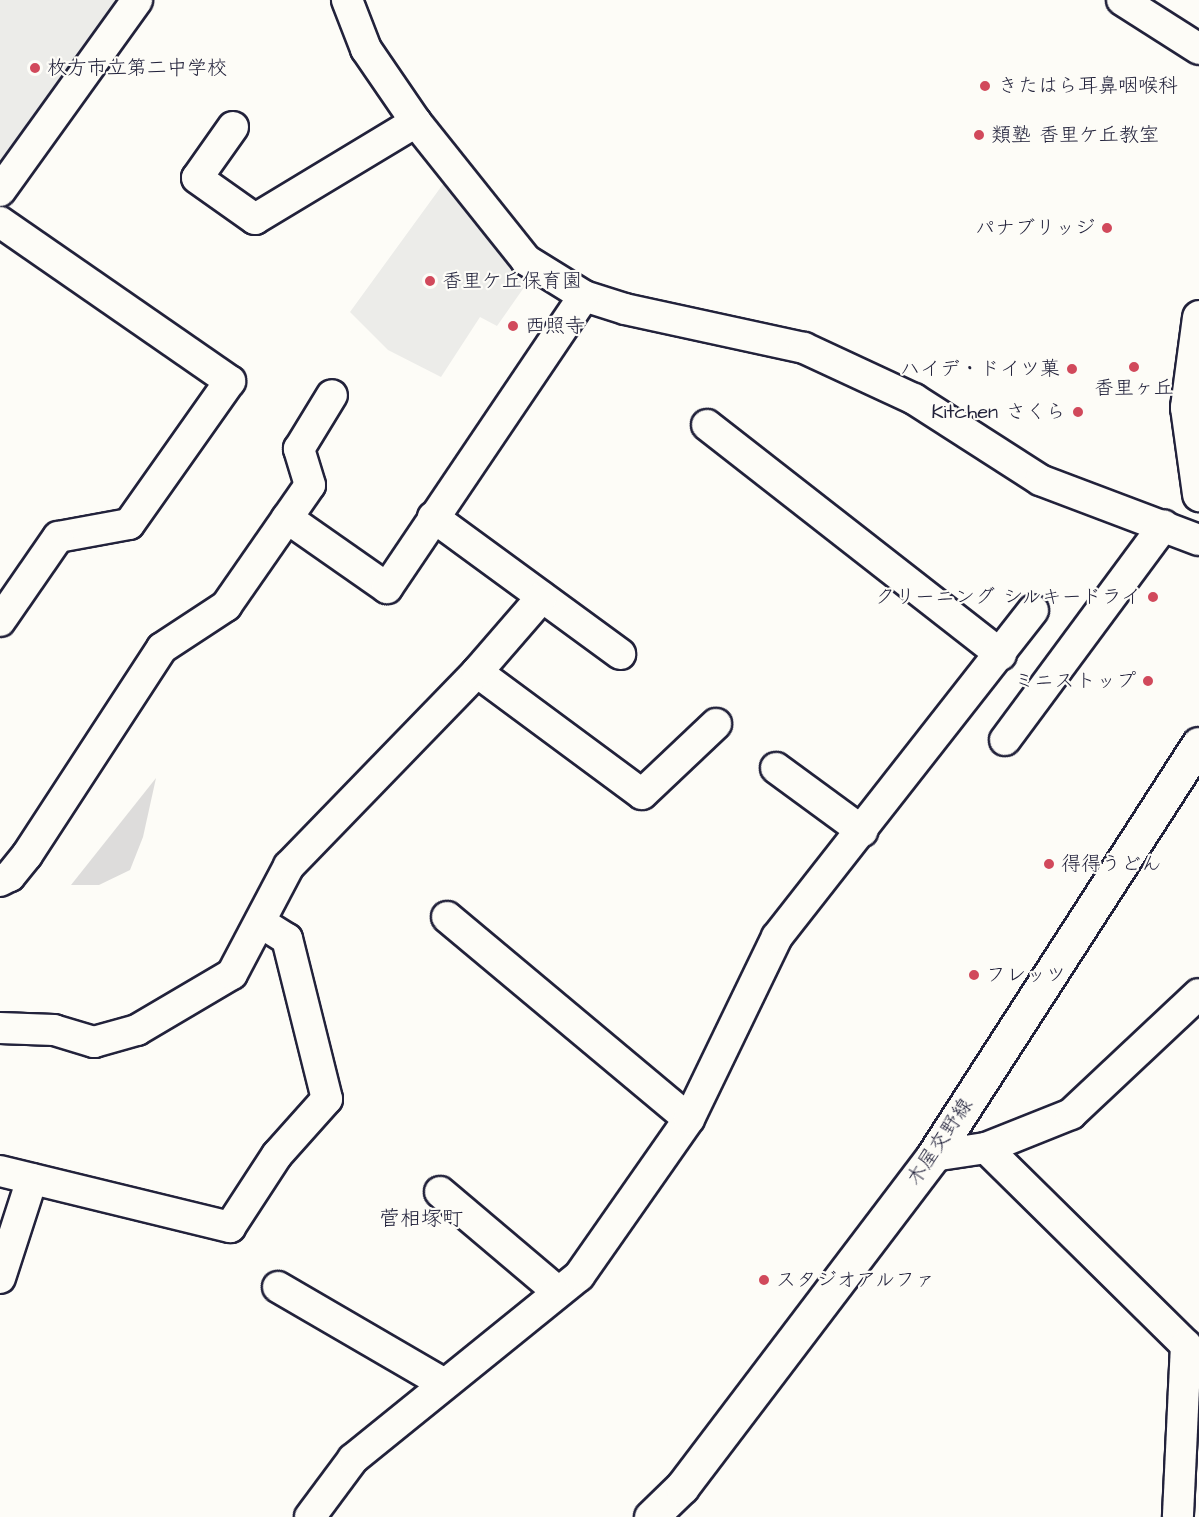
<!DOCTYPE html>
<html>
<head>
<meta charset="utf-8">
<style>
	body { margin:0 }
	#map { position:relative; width:1199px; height:1517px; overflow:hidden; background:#fdfcf7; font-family:"Architects Daughter","Klee One",sans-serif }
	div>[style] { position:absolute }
	.built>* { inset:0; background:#ecece9 }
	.green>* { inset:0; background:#dddcdb }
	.roads { filter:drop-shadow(2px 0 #22223b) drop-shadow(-2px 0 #22223b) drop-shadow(0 2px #22223b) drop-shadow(0 -2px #22223b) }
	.minor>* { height:30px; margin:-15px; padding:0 15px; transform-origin:15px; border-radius:15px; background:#fdfcf7 }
	.tertiary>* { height:33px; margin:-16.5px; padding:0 16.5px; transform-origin:16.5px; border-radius:16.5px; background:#fdfcf7 }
	.secondary>* { height:33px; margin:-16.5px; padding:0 16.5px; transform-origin:16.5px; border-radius:16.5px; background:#fdfcf7 }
	.dots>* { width:16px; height:16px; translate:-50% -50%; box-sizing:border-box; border:3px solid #fdfcf7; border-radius:50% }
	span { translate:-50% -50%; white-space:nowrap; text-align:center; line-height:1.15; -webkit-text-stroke:4.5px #fdfcf7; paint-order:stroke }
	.poi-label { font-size:20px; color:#22223b }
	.left { translate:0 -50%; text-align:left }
	.right { translate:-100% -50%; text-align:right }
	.street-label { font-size:20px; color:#22223b }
	.neighbourhood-label { font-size:21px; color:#22223b }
</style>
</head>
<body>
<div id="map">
	<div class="built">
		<i style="clip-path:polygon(0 0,121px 0,0 163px)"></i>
		<i style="clip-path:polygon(446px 180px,532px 276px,497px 326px,480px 317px,441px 377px,388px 350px,350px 312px)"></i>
	</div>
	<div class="green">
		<i style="clip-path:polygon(156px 778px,143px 837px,130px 870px,99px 885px,71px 885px)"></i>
	</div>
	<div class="roads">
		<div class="minor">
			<i style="left:347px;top:0;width:53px;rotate:68.8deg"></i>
			<i style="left:366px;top:49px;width:88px;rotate:55.6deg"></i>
			<i style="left:416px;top:122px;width:176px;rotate:51.4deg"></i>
			<i style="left:526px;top:260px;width:68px;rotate:31.8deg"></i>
			<i style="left:584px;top:296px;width:43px;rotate:17.6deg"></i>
			<i style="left:625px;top:309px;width:183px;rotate:12.3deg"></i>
			<i style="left:804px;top:348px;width:121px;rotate:24.9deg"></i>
			<i style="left:914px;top:399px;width:150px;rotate:32.7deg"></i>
			<i style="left:1040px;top:480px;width:170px;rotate:20.7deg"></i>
			<i style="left:1122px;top:0;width:91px;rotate:32.5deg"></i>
			<i style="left:233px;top:127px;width:62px;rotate:125.2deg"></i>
			<i style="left:197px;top:178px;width:71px;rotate:35.3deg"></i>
			<i style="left:255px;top:219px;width:188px;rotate:-31.1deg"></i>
			<i style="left:0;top:191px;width:235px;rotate:-54.3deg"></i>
			<i style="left:0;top:222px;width:280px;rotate:34.7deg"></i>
			<i style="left:230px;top:381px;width:175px;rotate:125.2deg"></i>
			<i style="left:129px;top:524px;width:72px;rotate:169.6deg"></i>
			<i style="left:58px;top:537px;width:102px;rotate:124.6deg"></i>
			<i style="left:707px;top:425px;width:373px;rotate:38deg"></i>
			<i style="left:433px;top:517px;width:232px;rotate:36.2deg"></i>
			<i style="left:287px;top:518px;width:122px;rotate:35deg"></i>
			<i style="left:387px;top:588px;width:352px;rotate:-56deg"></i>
			<i style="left:477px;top:672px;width:205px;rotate:36.5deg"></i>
			<i style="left:642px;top:794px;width:102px;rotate:-43.4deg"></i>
			<i style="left:1005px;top:740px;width:267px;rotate:-53.5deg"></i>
			<i style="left:776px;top:768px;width:107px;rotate:36.2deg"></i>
			<i style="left:0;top:881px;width:11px;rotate:-27deg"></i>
			<i style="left:10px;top:876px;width:27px;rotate:-51deg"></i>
			<i style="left:27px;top:855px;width:247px;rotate:-56.9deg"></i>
			<i style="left:162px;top:648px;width:77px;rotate:-33.3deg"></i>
			<i style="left:226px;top:606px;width:147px;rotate:-55.2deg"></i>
			<i style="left:310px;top:485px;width:38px;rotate:-107deg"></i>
			<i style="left:299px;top:449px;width:63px;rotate:-58.6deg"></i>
			<i style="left:447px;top:917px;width:315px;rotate:39.9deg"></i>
			<i style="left:0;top:1028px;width:54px;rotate:2.1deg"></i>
			<i style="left:54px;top:1030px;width:42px;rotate:16.7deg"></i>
			<i style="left:94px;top:1042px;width:45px;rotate:-15.6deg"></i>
			<i style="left:137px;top:1030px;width:110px;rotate:-30.5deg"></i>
			<i style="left:232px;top:974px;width:122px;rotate:-62.2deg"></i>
			<i style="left:289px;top:866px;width:270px;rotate:-45.9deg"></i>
			<i style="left:477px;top:672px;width:99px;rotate:-49.1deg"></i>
			<i style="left:986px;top:1148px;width:281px;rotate:44.6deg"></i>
			<i style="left:1186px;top:1345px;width:172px;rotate:92.7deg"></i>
			<i style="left:933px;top:1156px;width:54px;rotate:-8.6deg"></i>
			<i style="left:986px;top:1148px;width:92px;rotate:-21.8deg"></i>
			<i style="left:1071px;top:1114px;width:175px;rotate:-43.2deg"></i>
			<i style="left:0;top:1171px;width:237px;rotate:13.7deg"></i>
			<i style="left:230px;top:1227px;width:86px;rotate:-56.9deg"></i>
			<i style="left:277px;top:1155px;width:75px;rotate:-48.2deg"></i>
			<i style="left:327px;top:1099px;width:165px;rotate:-104deg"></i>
			<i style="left:287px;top:939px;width:31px;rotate:-148deg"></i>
			<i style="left:440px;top:1192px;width:153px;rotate:40.2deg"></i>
			<i style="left:0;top:1278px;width:104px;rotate:-72.1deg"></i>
			<i style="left:278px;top:1287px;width:191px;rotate:30.2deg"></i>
			<i style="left:310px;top:1517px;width:72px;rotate:-53.4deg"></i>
			<i style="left:353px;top:1459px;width:291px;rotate:-39deg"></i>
			<i style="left:579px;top:1276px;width:192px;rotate:-55deg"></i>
			<i style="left:689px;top:1119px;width:202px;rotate:-64.2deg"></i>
			<i style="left:777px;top:937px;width:415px;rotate:-51.9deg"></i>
		</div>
		<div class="tertiary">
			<i style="left:1199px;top:317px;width:91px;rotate:97.6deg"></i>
			<i style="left:1187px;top:407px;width:88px;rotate:82.1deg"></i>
		</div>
		<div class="secondary">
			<i style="left:651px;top:1517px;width:43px;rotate:-44.1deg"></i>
			<i style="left:682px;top:1487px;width:415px;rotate:-52.8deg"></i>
			<i style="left:933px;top:1156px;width:490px;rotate:-57.2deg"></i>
		</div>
	</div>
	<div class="dots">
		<i style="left:35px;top:68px;background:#d1495b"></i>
		<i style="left:985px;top:86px;background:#d1495b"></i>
		<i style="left:979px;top:135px;background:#d1495b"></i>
		<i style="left:1107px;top:228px;background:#d1495b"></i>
		<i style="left:430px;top:281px;background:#d1495b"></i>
		<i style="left:513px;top:326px;background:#d1495b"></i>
		<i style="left:1134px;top:367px;background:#d1495b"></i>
		<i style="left:1072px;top:369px;background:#d1495b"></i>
		<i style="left:1078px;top:412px;background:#d1495b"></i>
		<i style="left:1153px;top:597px;background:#d1495b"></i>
		<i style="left:1148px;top:681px;background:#d1495b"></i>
		<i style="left:1049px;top:864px;background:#d1495b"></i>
		<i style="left:974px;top:975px;background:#d1495b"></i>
		<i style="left:764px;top:1280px;background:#d1495b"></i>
	</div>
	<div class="poi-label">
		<span class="left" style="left:47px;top:68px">枚方市立第二中学校</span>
		<span class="left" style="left:998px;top:86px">きたはら耳鼻咽喉科</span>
		<span class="left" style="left:991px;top:135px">類塾 香里ケ丘教室</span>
		<span class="right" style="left:1095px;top:228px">パナブリッジ</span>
		<span class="left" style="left:442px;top:281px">香里ケ丘保育園</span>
		<span class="left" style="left:525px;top:326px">西照寺</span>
		<span class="right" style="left:1060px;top:369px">ハイデ・ドイツ菓</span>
		<span style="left:1134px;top:388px">香里ヶ丘</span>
		<span class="right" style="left:1066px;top:412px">Kitchen さくら</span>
		<span class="right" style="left:1141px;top:597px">クリーニング シルキードライ</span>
		<span class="right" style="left:1136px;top:681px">ミニストップ</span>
		<span class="left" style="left:1061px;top:864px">得得うどん</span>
		<span class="left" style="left:986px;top:975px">フレッツ</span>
		<span class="left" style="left:776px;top:1280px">スタジオアルファ</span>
	</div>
	<div class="street-label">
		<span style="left:940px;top:1142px;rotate:-56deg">木屋交野線</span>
	</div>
	<div class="neighbourhood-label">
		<span style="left:421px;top:1219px">菅相塚町</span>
	</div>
</div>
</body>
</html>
